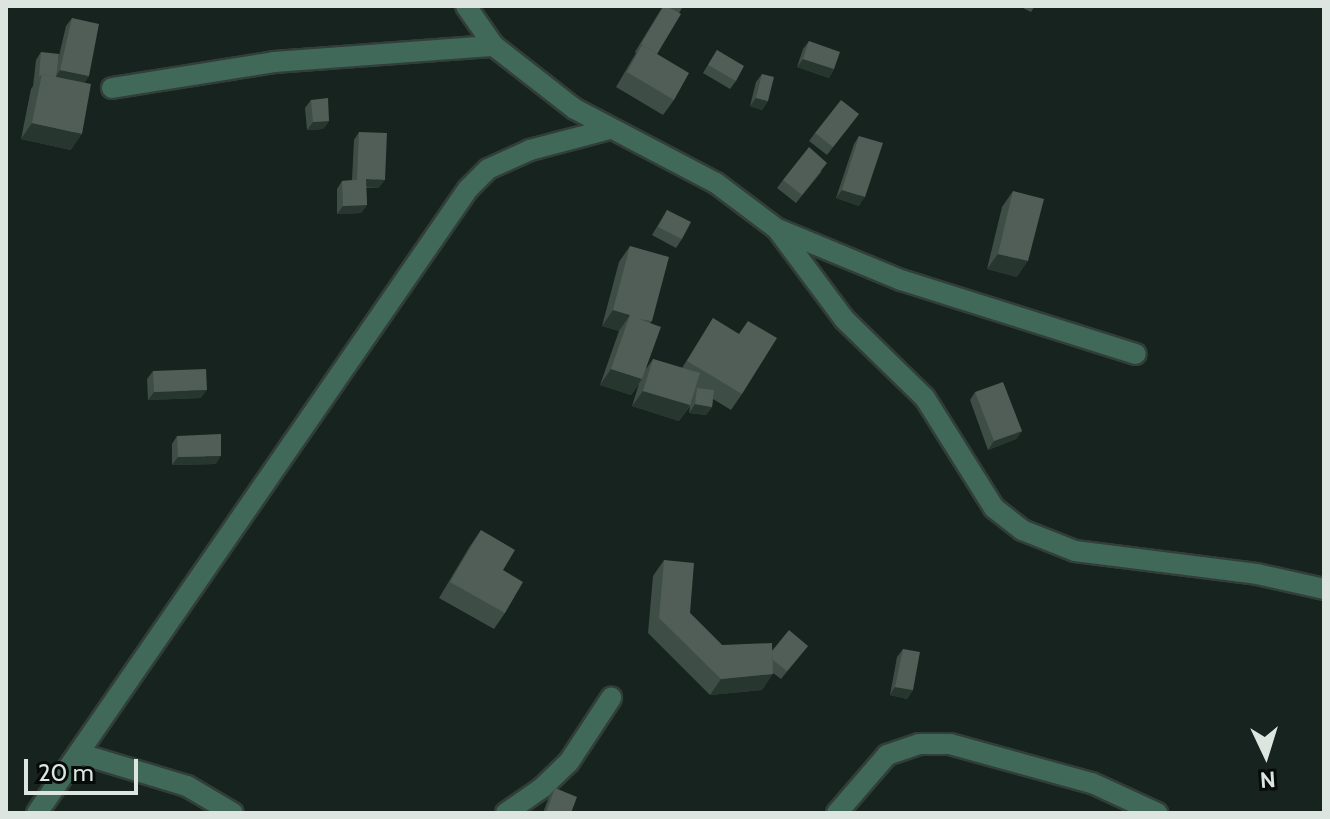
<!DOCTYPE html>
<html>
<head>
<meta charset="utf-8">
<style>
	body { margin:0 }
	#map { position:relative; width:1330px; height:819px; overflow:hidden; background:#16231e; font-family:Cabin,sans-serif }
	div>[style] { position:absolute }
	.roads { filter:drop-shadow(2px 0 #323e39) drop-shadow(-2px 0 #323e39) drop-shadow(0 2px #323e39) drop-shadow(0 -2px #323e39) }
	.minor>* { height:20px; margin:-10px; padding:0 10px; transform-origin:10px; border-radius:10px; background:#416959 }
	.wall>* { inset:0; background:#3f4d47 }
	.shaded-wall>* { inset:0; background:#27362f }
	.building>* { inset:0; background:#505e57 }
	span { translate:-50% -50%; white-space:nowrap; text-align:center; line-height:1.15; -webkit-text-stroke:6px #060b09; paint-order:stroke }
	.frame { position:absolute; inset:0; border:8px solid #dde5e1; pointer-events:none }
	.north { position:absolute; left:1226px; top:715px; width:80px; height:80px; -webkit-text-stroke:6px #060b09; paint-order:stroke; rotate:176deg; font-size:22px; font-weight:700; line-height:32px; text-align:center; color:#dde5e1 }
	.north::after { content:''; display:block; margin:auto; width:28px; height:36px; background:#dde5e1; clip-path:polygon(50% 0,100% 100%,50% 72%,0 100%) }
	.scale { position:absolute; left:24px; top:759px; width:114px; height:36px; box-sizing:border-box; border:4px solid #dde5e1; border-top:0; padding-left:10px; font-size:24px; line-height:28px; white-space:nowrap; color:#dde5e1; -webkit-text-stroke:6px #060b09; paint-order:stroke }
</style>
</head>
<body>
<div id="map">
	<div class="roads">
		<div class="minor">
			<i style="left:466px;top:6px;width:49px;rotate:55deg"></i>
			<i style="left:494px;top:46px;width:103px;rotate:37.9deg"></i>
			<i style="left:575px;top:109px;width:159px;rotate:27.7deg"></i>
			<i style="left:716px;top:183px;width:76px;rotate:37deg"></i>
			<i style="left:777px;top:229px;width:112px;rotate:53.3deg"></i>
			<i style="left:844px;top:319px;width:113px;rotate:44.3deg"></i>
			<i style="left:925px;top:398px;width:130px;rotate:57.9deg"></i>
			<i style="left:994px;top:508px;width:36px;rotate:38deg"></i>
			<i style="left:1022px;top:530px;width:57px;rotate:21.6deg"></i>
			<i style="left:1075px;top:551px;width:183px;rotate:7.2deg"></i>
			<i style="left:1257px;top:574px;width:69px;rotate:12.6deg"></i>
			<i style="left:112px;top:88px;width:164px;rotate:-9.1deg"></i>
			<i style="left:274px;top:62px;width:221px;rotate:-4.2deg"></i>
			<i style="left:780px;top:230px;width:131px;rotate:22.5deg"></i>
			<i style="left:901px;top:280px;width:246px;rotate:17.5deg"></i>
			<i style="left:81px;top:754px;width:111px;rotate:16.8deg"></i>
			<i style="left:187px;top:786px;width:53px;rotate:30.4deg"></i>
			<i style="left:37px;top:813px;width:758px;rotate:-55.37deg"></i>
			<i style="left:468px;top:189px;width:28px;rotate:-45deg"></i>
			<i style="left:488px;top:169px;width:46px;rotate:-24.3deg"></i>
			<i style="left:530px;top:150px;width:83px;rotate:-14.7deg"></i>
			<i style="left:506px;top:813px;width:44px;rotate:-34.8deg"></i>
			<i style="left:542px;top:788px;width:37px;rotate:-44deg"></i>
			<i style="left:569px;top:762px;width:77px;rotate:-56.7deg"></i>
			<i style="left:837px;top:813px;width:77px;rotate:-49.2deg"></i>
			<i style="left:887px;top:755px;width:34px;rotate:-19deg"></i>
			<i style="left:919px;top:744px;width:31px"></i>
			<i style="left:950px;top:744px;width:147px;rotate:15.4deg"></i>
			<i style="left:1092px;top:783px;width:72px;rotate:24.8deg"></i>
		</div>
	</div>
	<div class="wall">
		<i style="clip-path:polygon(663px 6px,683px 6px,657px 54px,674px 100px,663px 115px,616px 87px,636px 53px,635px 52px)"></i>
		<i style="clip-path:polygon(1019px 6px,1035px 6px,1031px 12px)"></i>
		<i style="clip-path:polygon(72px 18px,89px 76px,84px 83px,71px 150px,21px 139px,31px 89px,33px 86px,36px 60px,41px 52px,58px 60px,66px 26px)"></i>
		<i style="clip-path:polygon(809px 41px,834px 69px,829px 78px,797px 67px,803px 49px)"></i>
		<i style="clip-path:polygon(717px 50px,736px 81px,730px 89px,703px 73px)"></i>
		<i style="clip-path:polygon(762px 74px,768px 101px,762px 110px,750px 106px,756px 82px)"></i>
		<i style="clip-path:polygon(311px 100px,329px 121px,323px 129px,307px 130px,305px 108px)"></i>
		<i style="clip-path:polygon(859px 114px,827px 155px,809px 141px,815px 133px)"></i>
		<i style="clip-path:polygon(359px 132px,379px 188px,366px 188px,367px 205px,361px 213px,337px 214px,337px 189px,342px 181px,352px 180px,354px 140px)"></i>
		<i style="clip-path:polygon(859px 136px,859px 206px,836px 198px,854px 144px)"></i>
		<i style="clip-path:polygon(822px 171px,796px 203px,777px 188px,783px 180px)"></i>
		<i style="clip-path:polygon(1013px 191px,1017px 277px,987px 269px,1002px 207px)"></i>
		<i style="clip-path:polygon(667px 210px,682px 239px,676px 248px,652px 235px)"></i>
		<i style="clip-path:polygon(630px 246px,652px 321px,650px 323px,646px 369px,653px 359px,682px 368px,713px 318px,742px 394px,731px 410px,713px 399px,712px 407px,706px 415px,689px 413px,690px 406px,679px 421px,632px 406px,639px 384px,631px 395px,600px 385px,619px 331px,602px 326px,619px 262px)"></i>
		<i style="clip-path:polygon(153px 371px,201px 398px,148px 400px,147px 379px)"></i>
		<i style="clip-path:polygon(975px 392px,1022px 431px,1016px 439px,988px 450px,970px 400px)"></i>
		<i style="clip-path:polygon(177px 436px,216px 464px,172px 465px,172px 444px)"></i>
		<i style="clip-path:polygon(481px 530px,503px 570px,505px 613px,494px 629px,439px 598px,470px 546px)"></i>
		<i style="clip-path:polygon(664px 560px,690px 613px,722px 645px,772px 651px,808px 646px,781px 679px,773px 673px,762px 690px,710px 695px,648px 633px,653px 576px)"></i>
		<i style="clip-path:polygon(903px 649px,913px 690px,907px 699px,890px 695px,897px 657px)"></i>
		<i style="clip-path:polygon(555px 788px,571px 813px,543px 813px,549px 797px)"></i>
	</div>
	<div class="shaded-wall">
		<i style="clip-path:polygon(803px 59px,834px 69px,829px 78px,797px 67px)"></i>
		<i style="clip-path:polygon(60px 70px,89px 76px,83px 84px,55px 78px)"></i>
		<i style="clip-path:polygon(756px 98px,768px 101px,762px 110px,750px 106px)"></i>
		<i style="clip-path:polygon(329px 121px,323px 129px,307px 130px,313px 122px)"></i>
		<i style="clip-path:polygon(32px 123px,82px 134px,71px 150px,21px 139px)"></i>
		<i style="clip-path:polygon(366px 179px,385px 180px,379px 188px,360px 187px)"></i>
		<i style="clip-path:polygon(842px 190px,865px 197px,859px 206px,836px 198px)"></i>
		<i style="clip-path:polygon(367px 205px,361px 213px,337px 214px,343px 206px)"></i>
		<i style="clip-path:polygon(998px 254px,1028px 261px,1017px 277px,987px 269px)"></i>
		<i style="clip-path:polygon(613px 310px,630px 315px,619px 331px,602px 326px)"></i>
		<i style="clip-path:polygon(611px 369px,642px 379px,631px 395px,600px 385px)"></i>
		<i style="clip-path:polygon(207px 390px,201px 398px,148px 400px,154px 392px)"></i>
		<i style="clip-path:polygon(643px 391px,690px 405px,679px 421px,632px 406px)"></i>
		<i style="clip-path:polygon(695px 404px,712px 407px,706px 415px,689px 413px)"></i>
		<i style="clip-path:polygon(1022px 431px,1016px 439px,988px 450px,994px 441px)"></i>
		<i style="clip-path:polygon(221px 456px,216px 464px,172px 465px,178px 457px)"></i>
		<i style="clip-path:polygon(773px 674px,762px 690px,710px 695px,721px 679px)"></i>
		<i style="clip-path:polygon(895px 687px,913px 690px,907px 699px,890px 695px)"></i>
	</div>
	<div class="building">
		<i style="clip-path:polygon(664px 6px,666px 6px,681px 14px,657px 54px,641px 44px)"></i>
		<i style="clip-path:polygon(72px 18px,99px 24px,89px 76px,60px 70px)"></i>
		<i style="clip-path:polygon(809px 41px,840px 52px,834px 69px,803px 59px)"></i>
		<i style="clip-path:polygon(642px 45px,689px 73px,674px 100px,627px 72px)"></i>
		<i style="clip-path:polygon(717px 50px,744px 66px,736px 81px,708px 65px)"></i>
		<i style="clip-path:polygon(41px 52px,59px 54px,56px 77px,42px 74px,39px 77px)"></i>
		<i style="clip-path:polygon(42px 74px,91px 84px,82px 134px,32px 123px)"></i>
		<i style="clip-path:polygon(762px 74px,774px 77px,768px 101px,756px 98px)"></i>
		<i style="clip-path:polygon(328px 98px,329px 121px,313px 122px,311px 100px)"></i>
		<i style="clip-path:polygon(841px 100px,859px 114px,833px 147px,815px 133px)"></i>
		<i style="clip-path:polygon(359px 132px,387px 133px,385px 180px,366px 179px,367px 205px,343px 206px,342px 181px,357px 180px)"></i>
		<i style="clip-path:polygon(859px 136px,883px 143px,865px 197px,842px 190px)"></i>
		<i style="clip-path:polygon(809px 147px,827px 163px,802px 195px,783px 180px)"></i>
		<i style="clip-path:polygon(1013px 191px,1044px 199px,1028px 261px,998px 254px)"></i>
		<i style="clip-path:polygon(667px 210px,691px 222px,682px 239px,658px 227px)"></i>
		<i style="clip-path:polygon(630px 246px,669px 257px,652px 321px,639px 319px,661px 327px,642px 379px,611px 369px,630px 315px,613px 310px)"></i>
		<i style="clip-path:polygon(713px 318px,739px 334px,748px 321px,777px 338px,742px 394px,687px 361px)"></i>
		<i style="clip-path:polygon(653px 359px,700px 373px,690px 405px,643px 391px)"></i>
		<i style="clip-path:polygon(206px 369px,207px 390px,154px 392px,153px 371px)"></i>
		<i style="clip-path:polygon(1003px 382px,1022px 431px,994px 441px,975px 392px)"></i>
		<i style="clip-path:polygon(697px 388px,714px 390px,712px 407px,695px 404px)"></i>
		<i style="clip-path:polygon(221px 434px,221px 456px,178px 457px,177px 436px)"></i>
		<i style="clip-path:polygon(481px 530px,515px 550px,503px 570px,523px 582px,505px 613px,450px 582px)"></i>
		<i style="clip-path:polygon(664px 560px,694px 563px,690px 613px,722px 645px,772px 643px,773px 674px,721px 679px,659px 618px)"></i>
		<i style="clip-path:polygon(789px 630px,808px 646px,787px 671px,773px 660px,772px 651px)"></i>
		<i style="clip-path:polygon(903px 649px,920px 652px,913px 690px,895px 687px)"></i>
		<i style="clip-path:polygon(555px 788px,577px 797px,571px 813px,546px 813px)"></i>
	</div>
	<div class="frame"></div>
	<div class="north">N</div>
	<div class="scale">20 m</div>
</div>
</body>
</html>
